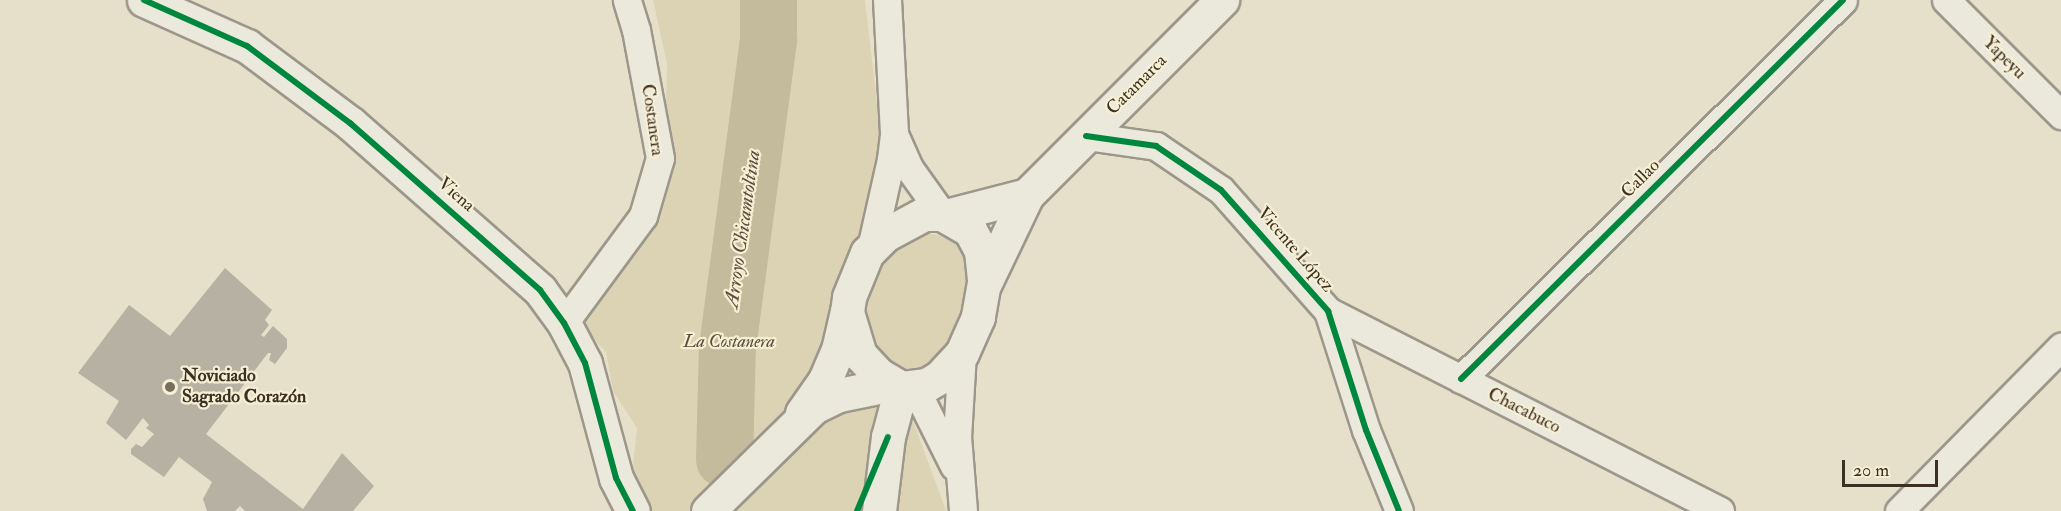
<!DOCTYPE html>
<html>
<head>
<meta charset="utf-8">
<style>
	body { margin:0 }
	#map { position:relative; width:2061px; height:511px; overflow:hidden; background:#e6e0ca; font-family:"IM FELL Double Pica",serif }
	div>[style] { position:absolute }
	.green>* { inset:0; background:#dcd3b5 }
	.river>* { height:57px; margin:-28.5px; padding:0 28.5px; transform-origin:28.5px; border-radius:28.5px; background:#c4ba9c }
	.building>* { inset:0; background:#b6b1a2 }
	.roads { filter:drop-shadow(2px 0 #9c978a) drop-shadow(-2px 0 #9c978a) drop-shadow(0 2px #9c978a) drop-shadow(0 -2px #9c978a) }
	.street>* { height:27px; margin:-13.5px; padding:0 13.5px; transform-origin:13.5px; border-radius:13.5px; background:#ebe8dc }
	.secondary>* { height:33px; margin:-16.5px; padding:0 16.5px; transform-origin:16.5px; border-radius:16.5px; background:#ebe8dc }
	.cycleway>* { height:6px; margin:-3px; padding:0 3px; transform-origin:3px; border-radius:3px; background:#00873e }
	.dots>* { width:16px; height:16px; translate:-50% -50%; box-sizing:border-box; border:3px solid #f7efd4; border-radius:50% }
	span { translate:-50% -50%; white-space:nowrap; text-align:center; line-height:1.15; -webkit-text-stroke:4.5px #f7efd4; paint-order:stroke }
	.street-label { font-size:18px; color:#3c3025 }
	.park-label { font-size:18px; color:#5a4e3e; font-style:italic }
	.poi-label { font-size:18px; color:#3c3025; font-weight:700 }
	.left { translate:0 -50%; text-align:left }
	.water-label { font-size:20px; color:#5a4e3e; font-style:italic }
	.scale { position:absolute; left:1842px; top:460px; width:96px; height:27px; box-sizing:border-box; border:3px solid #3c3025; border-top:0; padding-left:8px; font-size:18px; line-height:21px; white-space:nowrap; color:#3c3025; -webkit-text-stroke:4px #f7efd4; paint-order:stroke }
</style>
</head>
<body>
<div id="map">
	<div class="green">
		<i style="clip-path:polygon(653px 0,865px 0,881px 139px,867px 253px,847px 312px,901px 388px,946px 511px,628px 511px,637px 428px,613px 391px,606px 352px,578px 322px,664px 192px,667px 64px)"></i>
		<i style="clip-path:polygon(919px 232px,938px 235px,953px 241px,965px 254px,969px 273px,964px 301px,945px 348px,928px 368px,904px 376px,874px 354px,862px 306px,883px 254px)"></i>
	</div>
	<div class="river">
		<i style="left:724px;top:459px;width:112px;rotate:-88.5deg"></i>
		<i style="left:727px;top:347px;width:312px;rotate:-82.4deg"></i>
		<i style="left:768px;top:38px;width:38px;rotate:-90deg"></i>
	</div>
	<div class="building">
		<i style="clip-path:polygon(225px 268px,272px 310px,265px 320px,269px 325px,261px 335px,264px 337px,273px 326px,287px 339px,287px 348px,275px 364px,269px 360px,271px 353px,268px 353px,206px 434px,303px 509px,342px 453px,374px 486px,353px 511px,245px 511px,240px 506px,235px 511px,207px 511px,203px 499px,212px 482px,179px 457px,164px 477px,131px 454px,131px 449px,136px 444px,142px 447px,154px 434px,146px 428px,149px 425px,143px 418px,126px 440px,106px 423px,119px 401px,78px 373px,129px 305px,170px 336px)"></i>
	</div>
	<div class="roads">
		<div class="street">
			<i style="left:1946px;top:0;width:163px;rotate:45deg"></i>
			<i style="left:894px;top:134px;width:37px;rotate:66deg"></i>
			<i style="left:909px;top:168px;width:57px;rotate:54.3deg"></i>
			<i style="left:1086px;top:136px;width:71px;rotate:8.1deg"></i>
			<i style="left:1156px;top:146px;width:78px;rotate:34.1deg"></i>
			<i style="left:1221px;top:190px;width:162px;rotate:48.5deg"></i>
			<i style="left:1328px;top:311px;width:125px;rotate:72.3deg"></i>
			<i style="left:1366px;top:430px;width:87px;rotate:67.8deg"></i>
			<i style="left:871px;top:248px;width:91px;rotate:-77.3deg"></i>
			<i style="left:891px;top:159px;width:26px;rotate:-83deg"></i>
			<i style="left:894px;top:133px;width:133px;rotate:-93deg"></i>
			<i style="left:1328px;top:311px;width:440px;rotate:27deg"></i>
			<i style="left:564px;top:323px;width:133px;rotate:-53.6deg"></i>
			<i style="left:643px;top:216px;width:60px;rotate:-73.7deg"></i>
			<i style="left:660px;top:158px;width:130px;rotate:-100.6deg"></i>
			<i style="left:636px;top:30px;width:31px;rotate:-107deg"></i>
			<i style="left:962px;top:353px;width:83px;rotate:93.4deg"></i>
			<i style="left:957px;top:436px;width:75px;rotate:85.4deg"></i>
			<i style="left:1461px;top:379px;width:538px;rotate:-44.77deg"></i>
			<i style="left:908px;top:388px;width:22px;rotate:47deg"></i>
			<i style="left:923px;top:404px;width:69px;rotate:63.4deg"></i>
			<i style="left:1899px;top:511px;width:231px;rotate:-45.4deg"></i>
		</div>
		<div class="secondary">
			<i style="left:144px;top:0;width:113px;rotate:24.1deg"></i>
			<i style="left:247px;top:46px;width:129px;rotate:36.8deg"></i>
			<i style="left:350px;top:123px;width:253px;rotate:41.3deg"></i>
			<i style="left:540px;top:290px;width:41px;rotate:54deg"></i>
			<i style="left:564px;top:323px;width:45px;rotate:62.3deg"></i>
			<i style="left:585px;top:363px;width:119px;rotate:74.9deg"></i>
			<i style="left:616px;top:478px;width:37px;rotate:63deg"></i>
			<i style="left:924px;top:214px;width:18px"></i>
			<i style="left:942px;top:214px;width:32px;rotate:30deg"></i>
			<i style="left:970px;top:230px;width:24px;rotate:62deg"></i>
			<i style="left:981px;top:251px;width:31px;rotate:84deg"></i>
			<i style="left:984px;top:282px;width:36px;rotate:100deg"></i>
			<i style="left:978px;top:317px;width:39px;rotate:114deg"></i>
			<i style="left:962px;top:353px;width:33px;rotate:133deg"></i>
			<i style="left:940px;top:377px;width:16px;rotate:150deg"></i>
			<i style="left:926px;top:385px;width:25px;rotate:173deg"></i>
			<i style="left:901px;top:388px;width:27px;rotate:-149deg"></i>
			<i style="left:878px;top:374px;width:26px;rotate:-133deg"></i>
			<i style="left:860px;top:355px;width:45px;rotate:-106.8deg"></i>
			<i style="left:847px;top:312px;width:15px;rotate:-82deg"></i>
			<i style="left:849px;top:297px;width:48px;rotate:-67.8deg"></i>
			<i style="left:867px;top:253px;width:25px;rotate:-45deg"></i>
			<i style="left:885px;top:235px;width:44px;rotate:-28.3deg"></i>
			<i style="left:946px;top:216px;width:84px;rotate:-14.5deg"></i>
			<i style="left:985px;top:283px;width:98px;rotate:-64.5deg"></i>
			<i style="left:1027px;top:195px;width:276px;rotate:-45deg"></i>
			<i style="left:802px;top:413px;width:40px;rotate:-55.1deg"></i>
			<i style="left:825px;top:380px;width:33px;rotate:-67deg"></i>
			<i style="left:838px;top:350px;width:39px;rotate:-77deg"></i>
			<i style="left:708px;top:511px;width:148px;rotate:-44.5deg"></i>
			<i style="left:814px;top:407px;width:28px;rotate:-26deg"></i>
			<i style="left:839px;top:395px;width:55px;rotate:-11.5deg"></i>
			<i style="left:879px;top:511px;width:75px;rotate:-83.1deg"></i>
			<i style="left:888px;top:437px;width:51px;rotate:-75.1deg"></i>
		</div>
	</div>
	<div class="cycleway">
		<i style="left:144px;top:0;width:113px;rotate:24.1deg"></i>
		<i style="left:247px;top:46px;width:129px;rotate:36.8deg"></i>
		<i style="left:350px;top:123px;width:253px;rotate:41.3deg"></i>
		<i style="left:540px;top:290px;width:41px;rotate:54deg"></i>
		<i style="left:564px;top:323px;width:45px;rotate:62.3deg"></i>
		<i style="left:585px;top:363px;width:119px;rotate:74.9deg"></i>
		<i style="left:616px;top:478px;width:37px;rotate:63deg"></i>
		<i style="left:1086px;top:136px;width:71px;rotate:8.1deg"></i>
		<i style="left:1156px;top:146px;width:78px;rotate:34.1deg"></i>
		<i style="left:1221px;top:190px;width:162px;rotate:48.5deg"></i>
		<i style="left:1328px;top:311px;width:125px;rotate:72.3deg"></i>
		<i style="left:1366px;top:430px;width:87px;rotate:67.8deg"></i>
		<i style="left:1461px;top:379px;width:538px;rotate:-44.77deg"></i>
		<i style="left:857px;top:511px;width:80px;rotate:-67.3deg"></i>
	</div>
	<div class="dots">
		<i style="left:170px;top:387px;background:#786e5f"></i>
	</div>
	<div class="street-label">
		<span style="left:2004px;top:58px;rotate:45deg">Yapeyu</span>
		<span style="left:1137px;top:85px;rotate:-45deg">Catamarca</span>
		<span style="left:652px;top:120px;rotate:82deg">Costanera</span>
		<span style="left:1641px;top:179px;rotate:-45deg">Callao</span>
		<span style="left:456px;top:195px;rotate:41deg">Viena</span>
		<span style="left:1295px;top:250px;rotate:49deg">Vicente López</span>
		<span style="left:1524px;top:411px;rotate:27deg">Chacabuco</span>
	</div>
	<div class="park-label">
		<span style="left:729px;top:342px">La Costanera</span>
	</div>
	<div class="poi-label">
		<span class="left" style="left:182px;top:387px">Noviciado<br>Sagrado Corazón</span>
	</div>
	<div class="water-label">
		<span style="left:742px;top:229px;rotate:-82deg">Arroyo Chicamtoltina</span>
	</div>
	<div class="scale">20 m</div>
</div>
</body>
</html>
